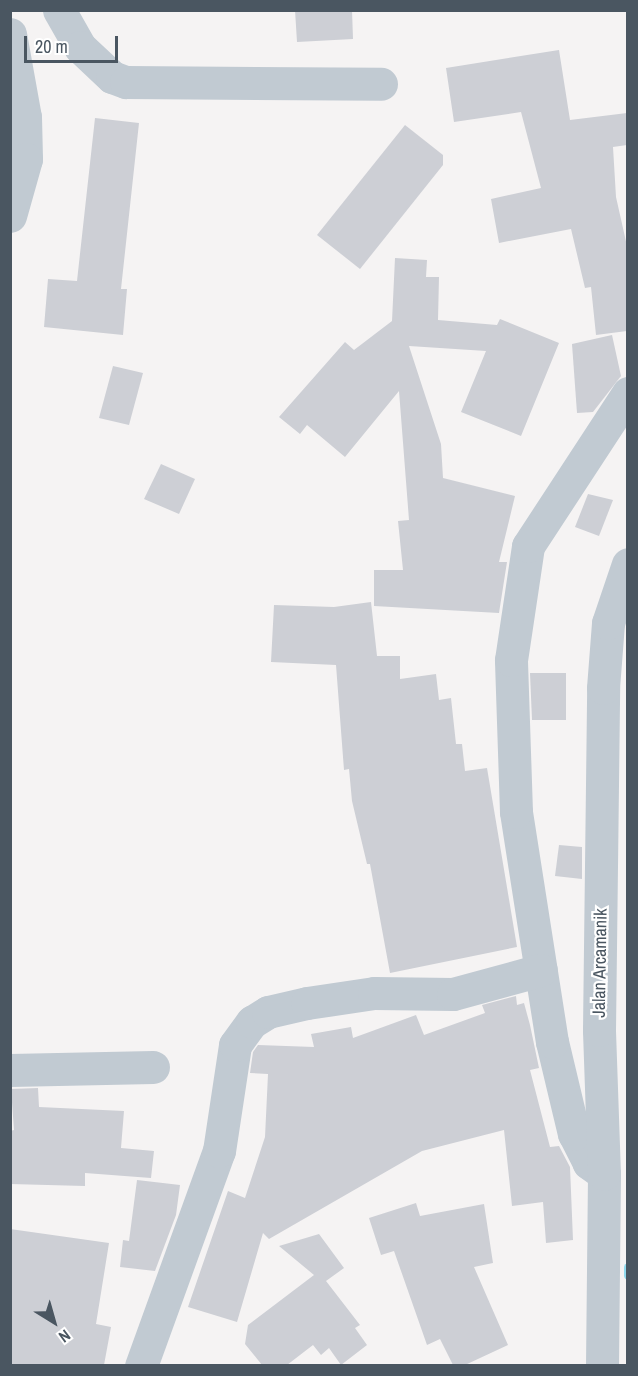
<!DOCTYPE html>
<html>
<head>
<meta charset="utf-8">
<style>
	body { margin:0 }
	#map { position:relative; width:638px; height:1376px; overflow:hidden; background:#f5f3f3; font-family:"Archivo Narrow",sans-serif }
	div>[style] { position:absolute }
	.stream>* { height:9px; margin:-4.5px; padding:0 4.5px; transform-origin:4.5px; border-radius:4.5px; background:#90daee }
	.building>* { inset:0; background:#cdcfd5 }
	.minor>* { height:33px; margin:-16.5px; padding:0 16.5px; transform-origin:16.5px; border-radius:16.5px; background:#c1cad2 }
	span { translate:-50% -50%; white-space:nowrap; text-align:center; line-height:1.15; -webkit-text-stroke:4.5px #fff; paint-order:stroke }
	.street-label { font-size:18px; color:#4a5661 }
	.frame { position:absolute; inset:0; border:12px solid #4a5661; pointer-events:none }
	.north { position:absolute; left:24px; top:1292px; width:60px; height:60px; -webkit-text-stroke:4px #fff; paint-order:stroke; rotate:143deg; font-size:16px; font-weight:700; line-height:24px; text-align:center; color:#4a5661 }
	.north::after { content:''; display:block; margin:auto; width:21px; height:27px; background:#4a5661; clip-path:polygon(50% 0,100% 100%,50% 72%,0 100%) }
	.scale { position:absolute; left:24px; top:36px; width:94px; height:27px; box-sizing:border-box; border:3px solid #4a5661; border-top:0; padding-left:8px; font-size:18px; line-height:21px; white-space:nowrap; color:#4a5661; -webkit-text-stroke:4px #fff; paint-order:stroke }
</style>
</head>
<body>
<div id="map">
	<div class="stream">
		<i style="left:628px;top:1267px;width:8px;rotate:90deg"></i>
	</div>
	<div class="building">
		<i style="clip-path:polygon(295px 10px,352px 10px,353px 39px,297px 42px)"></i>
		<i style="clip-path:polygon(559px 50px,570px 120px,627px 113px,627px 145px,613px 147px,616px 197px,627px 246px,627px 331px,596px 335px,591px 287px,585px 288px,571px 229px,499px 243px,491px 199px,541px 188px,521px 112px,454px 122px,446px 68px)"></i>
		<i style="clip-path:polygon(95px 118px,139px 123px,121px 289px,127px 289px,123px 335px,44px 327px,48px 279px,77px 281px)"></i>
		<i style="clip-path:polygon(405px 125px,443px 155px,443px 165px,360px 269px,317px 235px)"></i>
		<i style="clip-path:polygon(395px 258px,427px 260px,426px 277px,439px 277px,438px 320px,497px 325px,500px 319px,559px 343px,521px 436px,461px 412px,486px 351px,409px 346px,441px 444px,443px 478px,515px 496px,499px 562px,507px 562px,499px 613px,374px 606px,374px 570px,403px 570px,398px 521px,409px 520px,399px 391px,345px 457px,307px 425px,300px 434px,279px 417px,345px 342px,354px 350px,392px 321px)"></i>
		<i style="clip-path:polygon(612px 335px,621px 376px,593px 412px,577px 413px,572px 344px)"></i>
		<i style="clip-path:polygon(113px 366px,143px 373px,129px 425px,99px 418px)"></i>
		<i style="clip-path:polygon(161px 464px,195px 479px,179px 514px,144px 499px)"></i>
		<i style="clip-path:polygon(588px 494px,613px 500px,599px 536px,575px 527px)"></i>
		<i style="clip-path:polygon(371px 602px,377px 656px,400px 656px,400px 679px,436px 674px,439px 700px,451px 698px,456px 744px,462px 744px,465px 771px,487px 768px,517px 947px,390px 973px,370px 864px,367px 864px,352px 801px,349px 769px,344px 770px,336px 665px,271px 662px,274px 605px,334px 607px)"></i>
		<i style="clip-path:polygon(530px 673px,566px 673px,566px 720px,532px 720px)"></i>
		<i style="clip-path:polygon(559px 845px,582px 847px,582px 879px,555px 876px)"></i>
		<i style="clip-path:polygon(516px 996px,517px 1005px,524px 1003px,530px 1025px,539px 1068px,530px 1070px,550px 1147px,559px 1146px,570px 1167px,573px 1240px,546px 1243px,543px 1202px,512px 1206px,504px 1130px,422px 1151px,269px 1239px,263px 1233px,237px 1322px,188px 1307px,228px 1191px,245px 1198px,265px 1137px,268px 1074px,250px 1073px,253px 1052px,258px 1045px,314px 1047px,311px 1034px,351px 1027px,353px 1038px,416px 1015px,424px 1035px,485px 1013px,482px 1005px)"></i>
		<i style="clip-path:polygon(38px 1088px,39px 1107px,124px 1111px,121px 1148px,154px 1151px,151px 1178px,85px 1173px,85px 1186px,10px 1184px,10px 1131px,14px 1130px,11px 1089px)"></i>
		<i style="clip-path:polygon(137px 1180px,180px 1185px,176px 1215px,155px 1271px,120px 1267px,123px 1240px,129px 1241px)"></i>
		<i style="clip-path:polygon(416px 1203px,420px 1216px,484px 1204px,493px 1263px,474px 1267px,508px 1345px,465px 1365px,453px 1365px,440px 1339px,427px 1345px,394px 1251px,381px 1255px,369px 1218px)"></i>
		<i style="clip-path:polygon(10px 1229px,109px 1243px,96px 1324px,111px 1327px,104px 1365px,10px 1365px)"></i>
		<i style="clip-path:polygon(319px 1234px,344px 1268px,326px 1281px,360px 1325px,355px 1328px,367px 1345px,341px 1365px,329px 1348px,321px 1355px,313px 1345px,287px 1365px,262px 1365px,245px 1344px,248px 1325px,314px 1275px,279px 1246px)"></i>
	</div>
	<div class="minor">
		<i style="left:59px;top:10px;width:43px;rotate:60.4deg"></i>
		<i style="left:80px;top:47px;width:44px;rotate:43.2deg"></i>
		<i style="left:112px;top:77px;width:15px;rotate:20deg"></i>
		<i style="left:126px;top:82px;width:255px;rotate:0.4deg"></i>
		<i style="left:10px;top:34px;width:84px;rotate:79.8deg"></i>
		<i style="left:25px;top:117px;width:42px;rotate:88.6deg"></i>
		<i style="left:26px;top:159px;width:59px;rotate:105.7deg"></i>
		<i style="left:10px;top:1070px;width:143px;rotate:-1.2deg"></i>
		<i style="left:604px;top:1174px;width:19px;rotate:-144deg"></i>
		<i style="left:589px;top:1163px;width:33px;rotate:-117deg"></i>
		<i style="left:574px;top:1134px;width:95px;rotate:-103.4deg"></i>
		<i style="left:552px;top:1042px;width:233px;rotate:-98.9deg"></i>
		<i style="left:516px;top:812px;width:152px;rotate:-91.9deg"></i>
		<i style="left:511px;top:660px;width:115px;rotate:-81.5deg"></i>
		<i style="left:528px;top:546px;width:183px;rotate:-56.8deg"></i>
		<i style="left:141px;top:1366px;width:229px;rotate:-70.1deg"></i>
		<i style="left:219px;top:1151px;width:107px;rotate:-81.4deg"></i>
		<i style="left:235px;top:1045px;width:29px;rotate:-54deg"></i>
		<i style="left:252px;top:1022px;width:19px;rotate:-32deg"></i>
		<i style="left:268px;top:1012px;width:40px;rotate:-13deg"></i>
		<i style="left:307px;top:1003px;width:68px;rotate:-8.5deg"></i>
		<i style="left:374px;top:993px;width:79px;rotate:0.7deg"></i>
		<i style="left:453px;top:994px;width:91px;rotate:-15.3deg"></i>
		<i style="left:602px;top:1366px;width:192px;rotate:-89.4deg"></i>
		<i style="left:604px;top:1174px;width:144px;rotate:-92deg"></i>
		<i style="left:599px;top:1030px;width:342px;rotate:-89.3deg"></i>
		<i style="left:603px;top:688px;width:65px;rotate:-85.6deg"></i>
		<i style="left:608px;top:623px;width:62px;rotate:-71.3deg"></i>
	</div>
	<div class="street-label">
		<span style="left:600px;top:963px;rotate:-89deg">Jalan Arcamanik</span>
	</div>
	<div class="frame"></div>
	<div class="north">N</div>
	<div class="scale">20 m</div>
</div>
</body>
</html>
